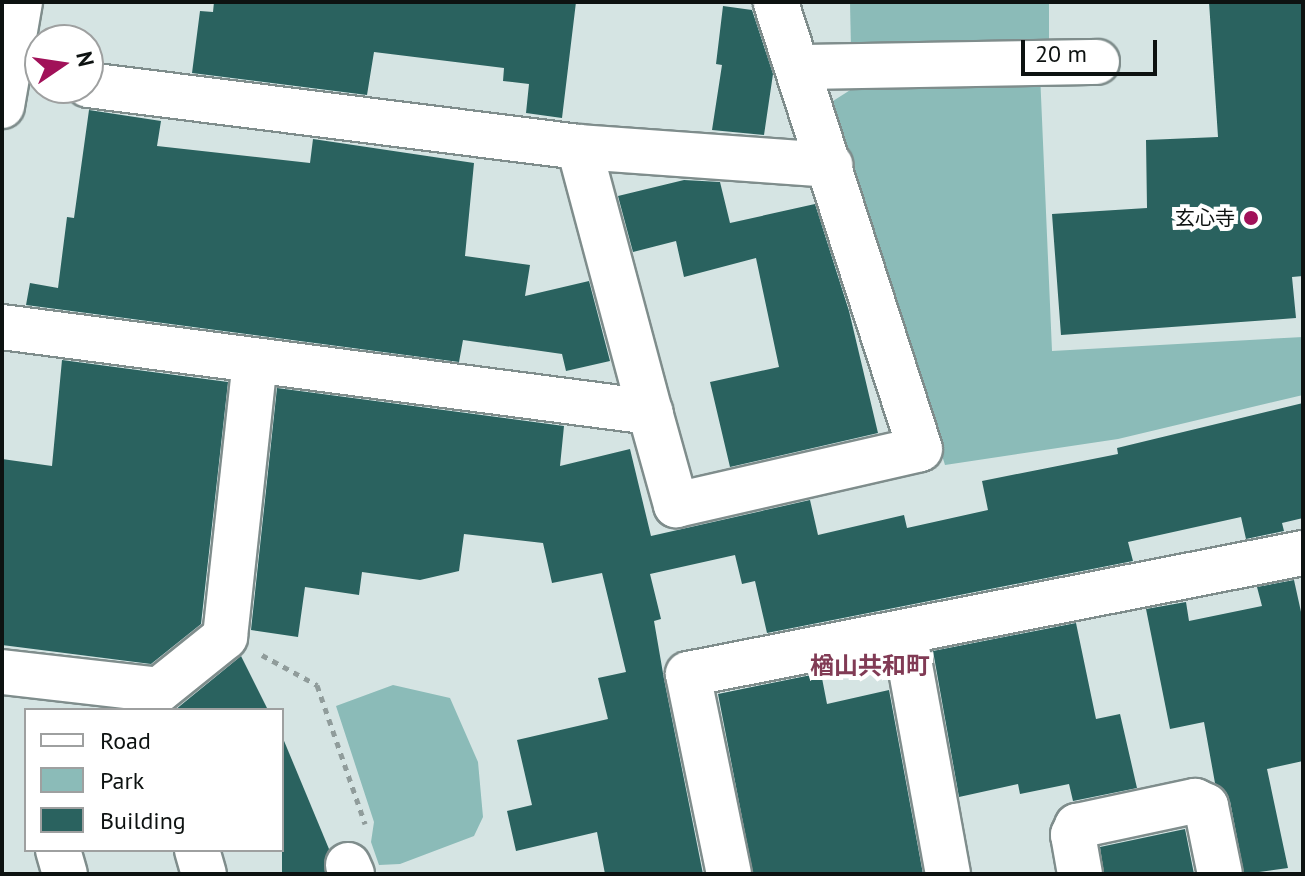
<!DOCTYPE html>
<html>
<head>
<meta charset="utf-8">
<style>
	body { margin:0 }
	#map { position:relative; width:1305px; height:876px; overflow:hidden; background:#d5e4e3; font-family:"PT Sans","Noto Sans JP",sans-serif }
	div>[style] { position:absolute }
	.green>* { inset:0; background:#8bbbb8 }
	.building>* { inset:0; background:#2a625f }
	.path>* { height:5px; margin-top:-2.5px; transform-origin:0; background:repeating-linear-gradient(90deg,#909c9b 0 6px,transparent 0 12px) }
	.roads { filter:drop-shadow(2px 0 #7f8d8c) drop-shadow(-2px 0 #7f8d8c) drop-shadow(0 2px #7f8d8c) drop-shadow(0 -2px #7f8d8c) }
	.minor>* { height:44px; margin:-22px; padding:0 22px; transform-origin:22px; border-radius:22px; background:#fff }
	.dots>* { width:22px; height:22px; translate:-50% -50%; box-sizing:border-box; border:4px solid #fff; border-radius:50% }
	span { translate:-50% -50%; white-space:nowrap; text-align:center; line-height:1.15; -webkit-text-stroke:8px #fff; paint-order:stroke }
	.poi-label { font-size:20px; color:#0d1211 }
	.right { translate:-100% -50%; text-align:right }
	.quarter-label { font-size:24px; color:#813b55; font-weight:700 }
	.frame { position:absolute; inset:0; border:4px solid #0d1211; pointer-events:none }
	.legend { position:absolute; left:24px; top:708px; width:260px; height:144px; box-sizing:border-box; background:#fff; border:2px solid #9ea0a0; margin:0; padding:10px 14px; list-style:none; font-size:24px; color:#0d1211 }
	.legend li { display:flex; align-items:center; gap:16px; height:40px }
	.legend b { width:40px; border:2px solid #9ea0a0 }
	.north { position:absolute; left:24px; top:24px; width:80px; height:80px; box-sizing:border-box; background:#fff; border:2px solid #9ea0a0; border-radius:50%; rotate:77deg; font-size:22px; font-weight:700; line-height:32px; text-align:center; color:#0d1211 }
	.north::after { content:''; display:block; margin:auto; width:28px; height:36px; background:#a11159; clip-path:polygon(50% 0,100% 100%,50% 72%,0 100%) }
	.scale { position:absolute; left:1021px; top:40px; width:136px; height:36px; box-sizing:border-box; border:4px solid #0d1211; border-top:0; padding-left:10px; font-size:24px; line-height:28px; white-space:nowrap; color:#0d1211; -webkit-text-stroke:6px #fff; paint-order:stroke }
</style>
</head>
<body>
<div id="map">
	<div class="green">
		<i style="clip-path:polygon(850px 2px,1049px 2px,1049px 48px,851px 49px)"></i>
		<i style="clip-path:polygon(877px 73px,1040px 73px,1052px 351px,1303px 337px,1303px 395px,1118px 439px,945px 465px,833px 101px)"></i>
		<i style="clip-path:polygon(393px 685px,450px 698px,478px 762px,483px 817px,474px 836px,400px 864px,379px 865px,371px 842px,374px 822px,336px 706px)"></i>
	</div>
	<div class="building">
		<i style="clip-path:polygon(214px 2px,576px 2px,562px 118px,526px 113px,529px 84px,503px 81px,504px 68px,374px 52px,367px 95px,192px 73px,200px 11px,213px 12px)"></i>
		<i style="clip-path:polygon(1209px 2px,1303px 2px,1303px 276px,1292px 277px,1296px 318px,1061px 335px,1052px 214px,1147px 208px,1146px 140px,1218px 137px)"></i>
		<i style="clip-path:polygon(723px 6px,752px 10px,773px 74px,764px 135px,712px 130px,722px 65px,716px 64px)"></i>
		<i style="clip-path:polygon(89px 110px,161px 121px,157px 146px,310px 163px,313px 139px,474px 163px,465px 256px,530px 265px,525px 296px,589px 281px,610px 361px,566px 371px,562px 354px,463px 340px,459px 362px,26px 305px,30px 283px,58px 288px,67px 217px,74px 218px)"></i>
		<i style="clip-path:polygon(684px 180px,720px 182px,730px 223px,815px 204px,849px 311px,878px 433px,730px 467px,710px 382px,779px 367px,756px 258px,684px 277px,676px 241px,633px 252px,618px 196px)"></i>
		<i style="clip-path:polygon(62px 360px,228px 382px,201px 624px,151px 664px,2px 645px,2px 459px,52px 466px)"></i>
		<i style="clip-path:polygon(277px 388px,564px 426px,560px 466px,630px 449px,651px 536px,810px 500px,818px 535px,904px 515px,907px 528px,988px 510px,982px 481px,1118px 454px,1117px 448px,1303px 403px,1303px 518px,1282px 523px,1284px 531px,1246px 539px,1241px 517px,1128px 542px,1133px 561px,767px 633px,755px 581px,742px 584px,735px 555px,650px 574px,661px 619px,654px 621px,664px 679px,703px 874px,605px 874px,597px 832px,516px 851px,507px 811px,532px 805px,517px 740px,608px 719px,598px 678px,626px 672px,602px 573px,552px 583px,543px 543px,464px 534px,459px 571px,420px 580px,362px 572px,359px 595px,305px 587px,298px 637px,251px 630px)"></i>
		<i style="clip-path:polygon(1294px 580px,1303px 621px,1303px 761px,1267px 769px,1288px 868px,1244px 874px,1230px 801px,1215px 783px,1204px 722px,1170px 729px,1146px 609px,1186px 602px,1189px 621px,1262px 606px,1257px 587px)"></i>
		<i style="clip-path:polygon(1076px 623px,1096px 719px,1120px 714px,1137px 788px,1073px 801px,1069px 784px,1020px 794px,1018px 784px,959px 797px,933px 651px)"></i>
		<i style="clip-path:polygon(241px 656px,268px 710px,174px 710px,175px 710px)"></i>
		<i style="clip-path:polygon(821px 673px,827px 704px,889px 690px,923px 874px,753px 874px,718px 694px)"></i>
		<i style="clip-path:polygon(282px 736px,329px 849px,325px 874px,282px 874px)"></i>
		<i style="clip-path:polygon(1185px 829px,1194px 874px,1104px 874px,1100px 847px)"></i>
	</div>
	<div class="path">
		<i style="left:262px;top:655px;width:63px;rotate:28.6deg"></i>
		<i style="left:317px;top:685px;width:147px;rotate:70.9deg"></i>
	</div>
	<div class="roads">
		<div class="minor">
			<i style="left:798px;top:67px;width:299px;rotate:-1deg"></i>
			<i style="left:88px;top:85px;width:495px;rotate:7.2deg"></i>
			<i style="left:579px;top:147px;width:252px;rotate:4.1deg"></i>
			<i style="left:2px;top:106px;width:106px;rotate:-80.2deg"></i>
			<i style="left:579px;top:147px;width:274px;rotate:75deg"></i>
			<i style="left:2px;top:327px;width:654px;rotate:7.47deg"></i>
			<i style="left:650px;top:412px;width:97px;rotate:74.4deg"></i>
			<i style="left:676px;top:505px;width:250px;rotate:-12.9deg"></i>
			<i style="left:920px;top:449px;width:470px;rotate:-107.9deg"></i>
			<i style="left:904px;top:632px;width:246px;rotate:79.7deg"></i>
			<i style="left:2px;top:672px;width:158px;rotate:6.5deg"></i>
			<i style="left:159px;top:690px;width:85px;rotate:-38.8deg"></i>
			<i style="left:225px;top:637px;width:276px;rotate:-83.8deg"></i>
			<i style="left:58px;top:850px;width:25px;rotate:74deg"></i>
			<i style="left:197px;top:850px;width:25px;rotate:74deg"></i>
			<i style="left:348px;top:865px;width:10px;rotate:66deg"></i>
			<i style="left:729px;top:874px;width:204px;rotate:-101.6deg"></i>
			<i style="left:688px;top:674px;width:627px;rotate:-11.13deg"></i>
			<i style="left:1080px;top:874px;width:40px;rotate:-100deg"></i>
			<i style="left:1073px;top:835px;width:10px;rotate:-66deg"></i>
			<i style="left:1077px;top:826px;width:121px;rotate:-12deg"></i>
			<i style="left:1195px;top:801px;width:12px;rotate:24deg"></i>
			<i style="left:1206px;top:806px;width:69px;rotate:78.4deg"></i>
		</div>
	</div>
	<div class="dots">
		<i style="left:1251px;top:218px;background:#a11159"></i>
	</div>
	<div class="poi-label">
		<span class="right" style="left:1235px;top:218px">玄心寺</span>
	</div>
	<div class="quarter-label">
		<span style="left:870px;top:666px">楢山共和町</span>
	</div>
	<div class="frame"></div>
	<ul class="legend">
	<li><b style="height:10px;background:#fff"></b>Road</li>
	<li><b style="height:22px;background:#8bbbb8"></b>Park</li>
	<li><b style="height:22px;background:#2a625f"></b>Building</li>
	</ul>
	<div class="north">N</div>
	<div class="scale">20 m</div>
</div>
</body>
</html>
